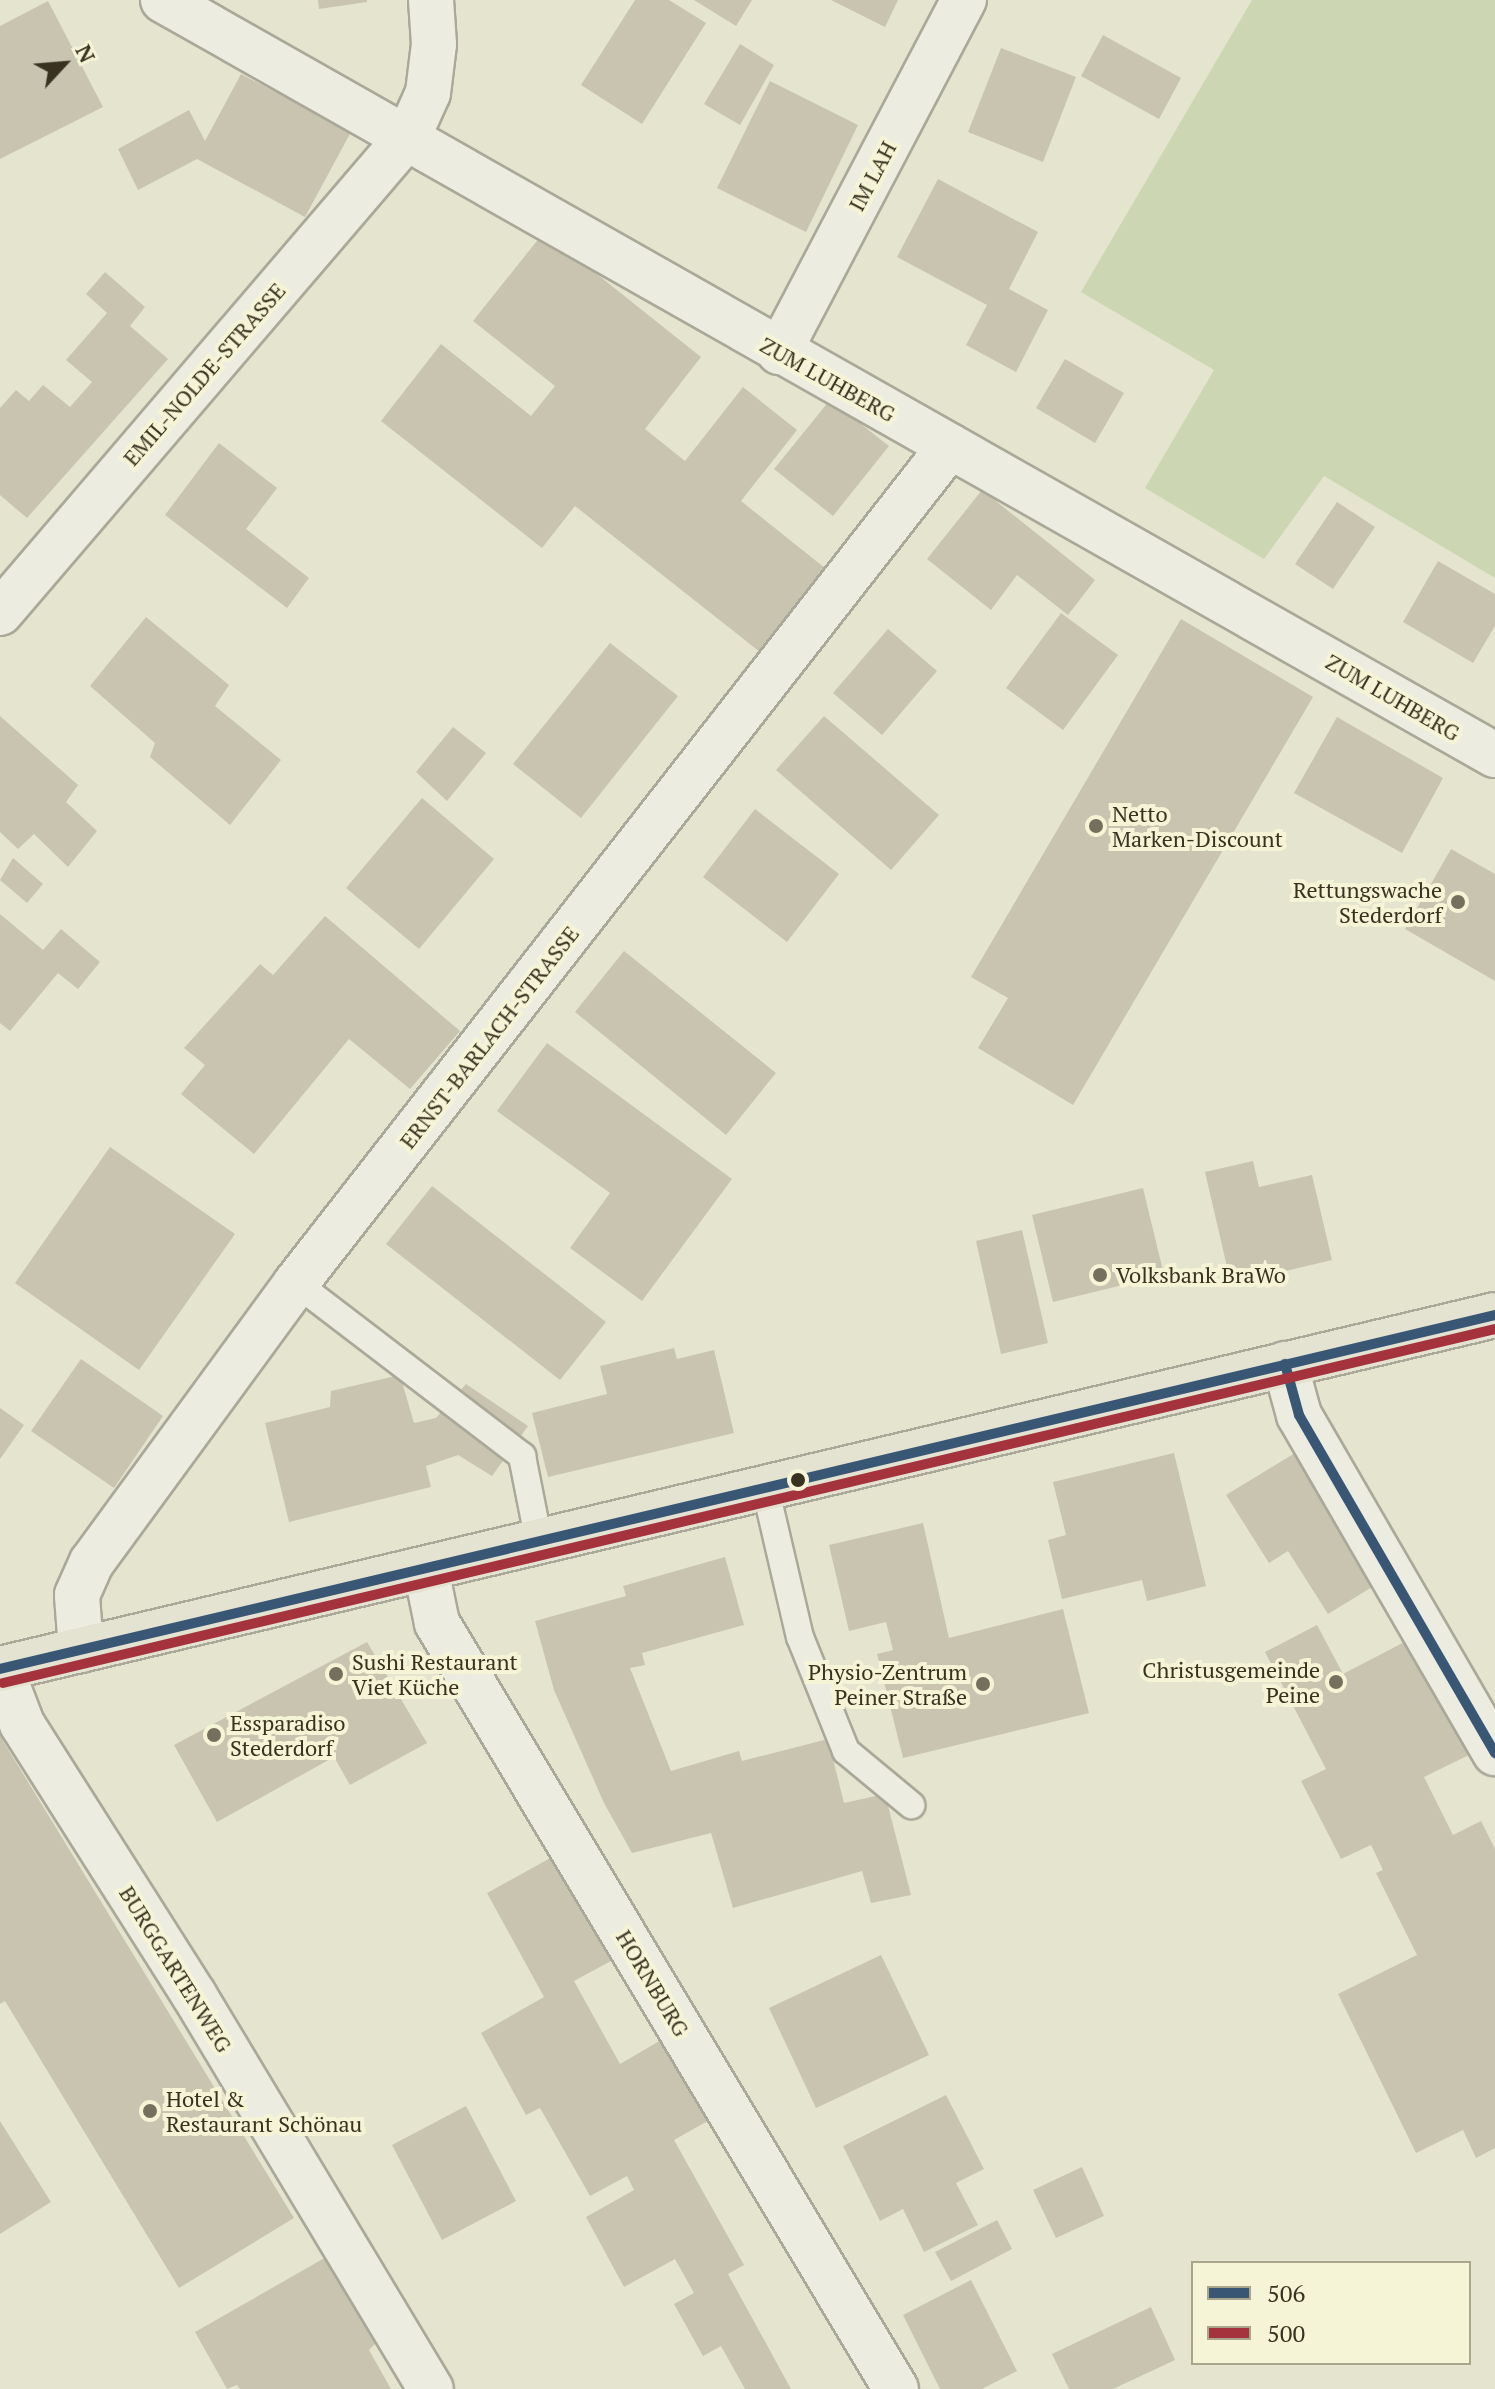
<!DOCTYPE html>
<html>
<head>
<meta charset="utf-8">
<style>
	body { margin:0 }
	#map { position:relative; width:1495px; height:2389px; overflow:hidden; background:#e5e4cf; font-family:"PT Serif",serif }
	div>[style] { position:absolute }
	.green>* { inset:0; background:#cdd6b2 }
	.building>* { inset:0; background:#c8c4b0 }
	.roads { filter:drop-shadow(2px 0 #aaa898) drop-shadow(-2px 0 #aaa898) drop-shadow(0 2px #aaa898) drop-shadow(0 -2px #aaa898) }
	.lane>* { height:26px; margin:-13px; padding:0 13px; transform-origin:13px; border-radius:13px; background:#edece1 }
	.street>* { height:44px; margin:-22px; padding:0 22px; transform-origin:22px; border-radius:22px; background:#edece1 }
	.primary>* { height:44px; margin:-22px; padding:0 22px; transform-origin:22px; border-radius:22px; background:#e4e3d2 }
	.bus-1>* { height:10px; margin:-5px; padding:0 5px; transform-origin:5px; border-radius:5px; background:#395775 }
	.bus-2>* { height:10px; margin:-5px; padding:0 5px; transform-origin:5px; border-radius:5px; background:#a4333e }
	.dots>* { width:22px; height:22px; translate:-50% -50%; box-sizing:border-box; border:4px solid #f5f4d6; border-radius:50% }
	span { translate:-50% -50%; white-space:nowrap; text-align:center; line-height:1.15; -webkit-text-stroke:8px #f5f4d6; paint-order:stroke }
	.street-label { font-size:22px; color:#393220 }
	.poi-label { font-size:22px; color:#393220 }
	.left { translate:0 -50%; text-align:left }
	.right { translate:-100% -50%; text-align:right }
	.legend { position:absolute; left:1191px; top:2261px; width:280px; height:104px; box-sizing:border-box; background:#f5f4d6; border:2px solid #aaa68d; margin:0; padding:10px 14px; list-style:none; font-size:24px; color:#393220 }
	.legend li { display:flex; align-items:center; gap:16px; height:40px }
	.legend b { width:40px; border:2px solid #aaa68d }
	.north { position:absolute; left:24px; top:24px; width:80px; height:80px; -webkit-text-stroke:6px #f5f4d6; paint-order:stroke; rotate:64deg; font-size:22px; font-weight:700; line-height:32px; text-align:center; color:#393220 }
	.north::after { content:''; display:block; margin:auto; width:28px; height:36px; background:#393220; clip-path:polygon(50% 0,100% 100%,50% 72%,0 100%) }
</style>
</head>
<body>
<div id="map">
	<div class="green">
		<i style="clip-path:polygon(1252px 0,1495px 0,1495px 578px,1324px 476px,1264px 559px,1145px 488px,1214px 370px,1081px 292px)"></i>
	</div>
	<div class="building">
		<i style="clip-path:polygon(318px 0,367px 0,367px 2px,319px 9px)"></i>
		<i style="clip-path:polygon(635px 0,669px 0,706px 23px,642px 124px,581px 85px)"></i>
		<i style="clip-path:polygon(694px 0,752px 0,736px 26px)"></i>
		<i style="clip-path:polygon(831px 0,898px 0,885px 27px)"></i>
		<i style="clip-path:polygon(48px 1px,103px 107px,0 159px,0 26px)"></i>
		<i style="clip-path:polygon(1103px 35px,1181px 78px,1159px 119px,1081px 76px)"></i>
		<i style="clip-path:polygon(740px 44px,774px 65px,740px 125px,704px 104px)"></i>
		<i style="clip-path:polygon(1001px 48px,1076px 77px,1043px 162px,968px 132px)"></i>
		<i style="clip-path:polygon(241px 74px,351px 132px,305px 217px,197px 159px,138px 190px,118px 149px,189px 110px,205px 141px)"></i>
		<i style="clip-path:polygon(770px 81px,858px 125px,806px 232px,717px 188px)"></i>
		<i style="clip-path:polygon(938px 179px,1038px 232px,1009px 289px,1048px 310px,1016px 372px,966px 345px,987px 305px,897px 257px)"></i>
		<i style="clip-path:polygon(544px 232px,701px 357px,645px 429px,685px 461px,743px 387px,797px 430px,741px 501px,825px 568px,760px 652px,575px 506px,542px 548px,381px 421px,441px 344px,531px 416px,555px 386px,473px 321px)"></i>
		<i style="clip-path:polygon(105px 272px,145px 307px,130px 326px,168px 359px,27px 518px,0 495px,0 408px,16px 390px,29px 401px,43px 385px,70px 407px,92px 382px,66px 360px,107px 313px,86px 294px)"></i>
		<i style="clip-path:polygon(1065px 359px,1124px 393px,1095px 443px,1036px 408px)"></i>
		<i style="clip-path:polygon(830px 400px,889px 446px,833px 516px,774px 469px)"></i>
		<i style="clip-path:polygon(219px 443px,277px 488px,246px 529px,309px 578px,287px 608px,165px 515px)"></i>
		<i style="clip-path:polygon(982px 490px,1095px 580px,1068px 615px,1017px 575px,991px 610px,927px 559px)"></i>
		<i style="clip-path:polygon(1337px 502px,1375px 527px,1333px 589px,1295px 564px)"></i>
		<i style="clip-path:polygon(1438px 561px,1495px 594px,1495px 626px,1473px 663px,1403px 622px)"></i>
		<i style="clip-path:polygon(1061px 613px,1118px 655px,1063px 730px,1006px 688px)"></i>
		<i style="clip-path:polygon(146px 617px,229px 685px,215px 706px,281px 760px,230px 825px,150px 757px,155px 743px,90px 686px)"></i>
		<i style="clip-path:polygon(1181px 619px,1313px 697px,1073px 1105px,978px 1048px,1008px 998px,971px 977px)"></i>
		<i style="clip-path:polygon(888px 629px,937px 671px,882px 735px,833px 693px)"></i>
		<i style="clip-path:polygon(610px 643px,678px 696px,581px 818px,513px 764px)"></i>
		<i style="clip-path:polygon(0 716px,78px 785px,66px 802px,97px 831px,68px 867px,34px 834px,18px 849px,0 832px)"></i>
		<i style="clip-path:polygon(824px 716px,939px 815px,891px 870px,776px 770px)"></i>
		<i style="clip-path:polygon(1337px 717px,1443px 778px,1402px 853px,1294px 793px)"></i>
		<i style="clip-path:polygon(453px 727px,486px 753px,447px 801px,416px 772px)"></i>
		<i style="clip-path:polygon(422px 798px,494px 859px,419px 949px,346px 888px)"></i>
		<i style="clip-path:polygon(755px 809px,839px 874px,787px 942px,703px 877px)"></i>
		<i style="clip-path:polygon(1451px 849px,1495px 874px,1495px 981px,1405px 929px)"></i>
		<i style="clip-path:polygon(13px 858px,43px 884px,27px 903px,0 880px)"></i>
		<i style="clip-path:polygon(0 914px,43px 950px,61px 929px,100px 962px,78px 989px,58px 973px,10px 1031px,0 1023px)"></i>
		<i style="clip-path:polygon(325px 916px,460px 1031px,410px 1089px,349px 1039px,254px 1154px,181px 1094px,205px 1065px,184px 1048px,260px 964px,273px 975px)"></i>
		<i style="clip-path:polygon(624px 951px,776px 1073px,726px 1135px,575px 1012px)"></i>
		<i style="clip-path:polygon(547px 1043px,732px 1179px,642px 1301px,570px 1248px,610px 1193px,497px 1111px)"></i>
		<i style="clip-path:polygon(110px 1147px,235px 1234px,139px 1370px,15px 1283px)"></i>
		<i style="clip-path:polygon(1253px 1161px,1259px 1187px,1312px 1175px,1332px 1260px,1231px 1284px,1205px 1172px)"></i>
		<i style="clip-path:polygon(432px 1186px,606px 1322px,560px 1380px,386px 1244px)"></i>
		<i style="clip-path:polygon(1143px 1188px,1164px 1275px,1053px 1302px,1032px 1215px)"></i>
		<i style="clip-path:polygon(1022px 1230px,1048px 1343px,1001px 1354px,976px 1241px)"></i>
		<i style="clip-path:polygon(674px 1348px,677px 1359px,714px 1350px,734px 1433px,548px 1477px,532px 1413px,607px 1394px,600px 1366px)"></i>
		<i style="clip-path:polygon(81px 1359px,163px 1416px,114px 1488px,31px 1431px)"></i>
		<i style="clip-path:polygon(400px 1375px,414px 1423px,436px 1418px,466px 1384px,528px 1426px,492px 1476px,458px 1455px,426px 1466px,431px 1487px,289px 1522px,265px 1423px,330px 1407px,331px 1391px)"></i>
		<i style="clip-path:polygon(0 1408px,24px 1425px,0 1459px)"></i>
		<i style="clip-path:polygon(1174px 1453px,1206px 1586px,1147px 1601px,1142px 1580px,1062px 1599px,1048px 1540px,1066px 1535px,1053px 1482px)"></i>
		<i style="clip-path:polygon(1295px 1453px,1377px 1584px,1328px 1614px,1288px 1551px,1269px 1563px,1226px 1495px)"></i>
		<i style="clip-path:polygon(923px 1523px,949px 1638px,1063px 1609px,1089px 1713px,903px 1758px,877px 1654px,893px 1650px,886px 1622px,849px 1631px,829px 1545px)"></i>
		<i style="clip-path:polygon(725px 1557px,744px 1625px,642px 1653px,645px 1665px,630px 1668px,671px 1771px,739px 1751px,742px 1761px,828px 1739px,844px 1803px,885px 1794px,911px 1895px,871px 1903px,862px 1871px,733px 1908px,711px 1833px,632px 1853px,604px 1803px,554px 1690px,535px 1621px,626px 1596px,623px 1586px)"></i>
		<i style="clip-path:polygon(1317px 1625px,1343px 1674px,1412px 1638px,1471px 1754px,1424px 1777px,1453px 1835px,1481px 1821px,1495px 1849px,1495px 2148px,1476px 2158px,1463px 2130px,1416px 2153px,1338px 1994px,1417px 1955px,1376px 1873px,1383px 1870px,1371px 1845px,1341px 1859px,1301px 1781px,1326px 1769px,1265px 1652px)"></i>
		<i style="clip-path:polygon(367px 1642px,427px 1743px,350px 1785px,334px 1757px,217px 1822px,174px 1745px)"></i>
		<i style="clip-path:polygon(0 1736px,294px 2218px,179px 2288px,5px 2001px,0 2004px)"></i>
		<i style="clip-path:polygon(563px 1851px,622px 1955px,574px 1981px,620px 2064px,668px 2036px,713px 2118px,674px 2140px,744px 2265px,728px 2274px,791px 2389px,745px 2389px,721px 2346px,703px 2356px,674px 2304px,694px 2293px,675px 2259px,624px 2287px,586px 2217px,634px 2190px,627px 2176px,590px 2196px,540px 2108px,526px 2115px,481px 2033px,544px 1997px,487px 1893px)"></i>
		<i style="clip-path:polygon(881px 1955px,929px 2055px,816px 2108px,769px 2008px)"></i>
		<i style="clip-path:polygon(946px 2095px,984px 2169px,956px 2183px,978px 2225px,924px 2252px,903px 2209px,880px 2221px,843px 2146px)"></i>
		<i style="clip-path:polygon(466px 2106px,516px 2201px,442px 2240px,392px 2145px)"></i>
		<i style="clip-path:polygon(0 2121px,51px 2202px,0 2234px)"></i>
		<i style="clip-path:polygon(1082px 2167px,1104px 2216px,1056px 2238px,1033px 2190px)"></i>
		<i style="clip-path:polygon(997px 2220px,1012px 2249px,951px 2281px,935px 2252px)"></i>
		<i style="clip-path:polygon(328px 2256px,377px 2342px,369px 2350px,391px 2389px,240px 2389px,237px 2385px,227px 2389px,195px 2332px)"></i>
		<i style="clip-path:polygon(971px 2280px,1017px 2371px,982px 2389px,940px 2389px,903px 2315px)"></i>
		<i style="clip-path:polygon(1151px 2307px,1175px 2360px,1113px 2389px,1069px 2389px,1052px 2354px)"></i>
	</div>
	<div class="roads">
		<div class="lane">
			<i style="left:296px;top:1283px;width:285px;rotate:37.4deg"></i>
			<i style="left:522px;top:1456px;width:88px;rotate:78.8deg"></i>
			<i style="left:765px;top:1487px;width:154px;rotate:76.9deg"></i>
			<i style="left:800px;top:1637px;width:123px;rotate:68deg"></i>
			<i style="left:846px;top:1751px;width:85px;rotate:39.7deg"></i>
		</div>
		<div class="street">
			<i style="left:163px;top:0;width:1531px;rotate:29.55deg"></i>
			<i style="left:779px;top:352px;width:398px;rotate:-62.3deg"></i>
			<i style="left:0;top:613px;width:629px;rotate:-49.45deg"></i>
			<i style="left:409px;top:135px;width:46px;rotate:-65.7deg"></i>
			<i style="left:428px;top:93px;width:49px;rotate:-83deg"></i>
			<i style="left:434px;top:44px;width:44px;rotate:-93.9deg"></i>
			<i style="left:1285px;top:1364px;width:53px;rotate:74.6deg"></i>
			<i style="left:1299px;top:1415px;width:391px;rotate:59.9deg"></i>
			<i style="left:426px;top:1570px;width:54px;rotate:78.3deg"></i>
			<i style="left:437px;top:1623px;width:893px;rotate:59.07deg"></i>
			<i style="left:81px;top:1650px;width:55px;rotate:-94.2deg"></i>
			<i style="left:77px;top:1595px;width:36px;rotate:-66deg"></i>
			<i style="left:92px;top:1562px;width:346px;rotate:-53.8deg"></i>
			<i style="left:296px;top:1283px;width:1062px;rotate:-52deg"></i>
			<i style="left:1px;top:1669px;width:59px;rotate:69.1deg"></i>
			<i style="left:22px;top:1724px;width:321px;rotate:57.6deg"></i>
			<i style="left:194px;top:1995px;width:460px;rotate:59deg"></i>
		</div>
		<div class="primary">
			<i style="left:0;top:1669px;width:1536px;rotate:-13.32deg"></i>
		</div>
	</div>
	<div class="bus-1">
		<i style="left:1285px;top:1364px;width:53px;rotate:74.6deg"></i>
		<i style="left:1299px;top:1415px;width:391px;rotate:59.9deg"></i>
		<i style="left:0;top:1669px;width:1536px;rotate:-13.32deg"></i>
	</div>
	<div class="bus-2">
		<i style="left:3px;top:1683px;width:1533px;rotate:-13.35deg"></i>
	</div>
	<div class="dots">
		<i style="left:1096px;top:826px;background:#75705d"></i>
		<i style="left:1458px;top:902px;background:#75705d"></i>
		<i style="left:1100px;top:1275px;background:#75705d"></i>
		<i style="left:798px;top:1480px;background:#393220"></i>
		<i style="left:336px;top:1674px;background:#75705d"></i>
		<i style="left:1336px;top:1682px;background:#75705d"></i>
		<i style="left:983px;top:1684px;background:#75705d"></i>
		<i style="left:214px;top:1735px;background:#75705d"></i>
		<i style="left:150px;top:2111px;background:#75705d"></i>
	</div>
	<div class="street-label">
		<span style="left:872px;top:176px;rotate:-62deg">IM LAH</span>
		<span style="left:204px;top:374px;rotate:-49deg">EMIL-NOLDE-STRASSE</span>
		<span style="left:828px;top:379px;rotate:29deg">ZUM LUHBERG</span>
		<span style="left:1393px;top:697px;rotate:30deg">ZUM LUHBERG</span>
		<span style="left:489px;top:1037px;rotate:-52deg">ERNST-BARLACH-STRASSE</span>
		<span style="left:176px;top:1969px;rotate:58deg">BURGGARTENWEG</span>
		<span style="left:653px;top:1983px;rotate:59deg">HORNBURG</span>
	</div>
	<div class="poi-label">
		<span class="left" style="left:1112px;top:826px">Netto<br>Marken-Discount</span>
		<span class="right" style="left:1442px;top:902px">Rettungswache<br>Stederdorf</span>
		<span class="left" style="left:1116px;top:1275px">Volksbank BraWo</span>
		<span class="left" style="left:352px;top:1674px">Sushi Restaurant<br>Viet Küche</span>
		<span class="right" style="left:1320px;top:1682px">Christusgemeinde<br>Peine</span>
		<span class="right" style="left:967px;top:1684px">Physio-Zentrum<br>Peiner Straße</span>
		<span class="left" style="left:230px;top:1735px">Essparadiso<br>Stederdorf</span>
		<span class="left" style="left:166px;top:2111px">Hotel &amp;<br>Restaurant Schönau</span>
	</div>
	<ul class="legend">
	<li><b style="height:10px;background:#395775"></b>506</li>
	<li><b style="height:10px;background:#a4333e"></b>500</li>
	</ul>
	<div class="north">N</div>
</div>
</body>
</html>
